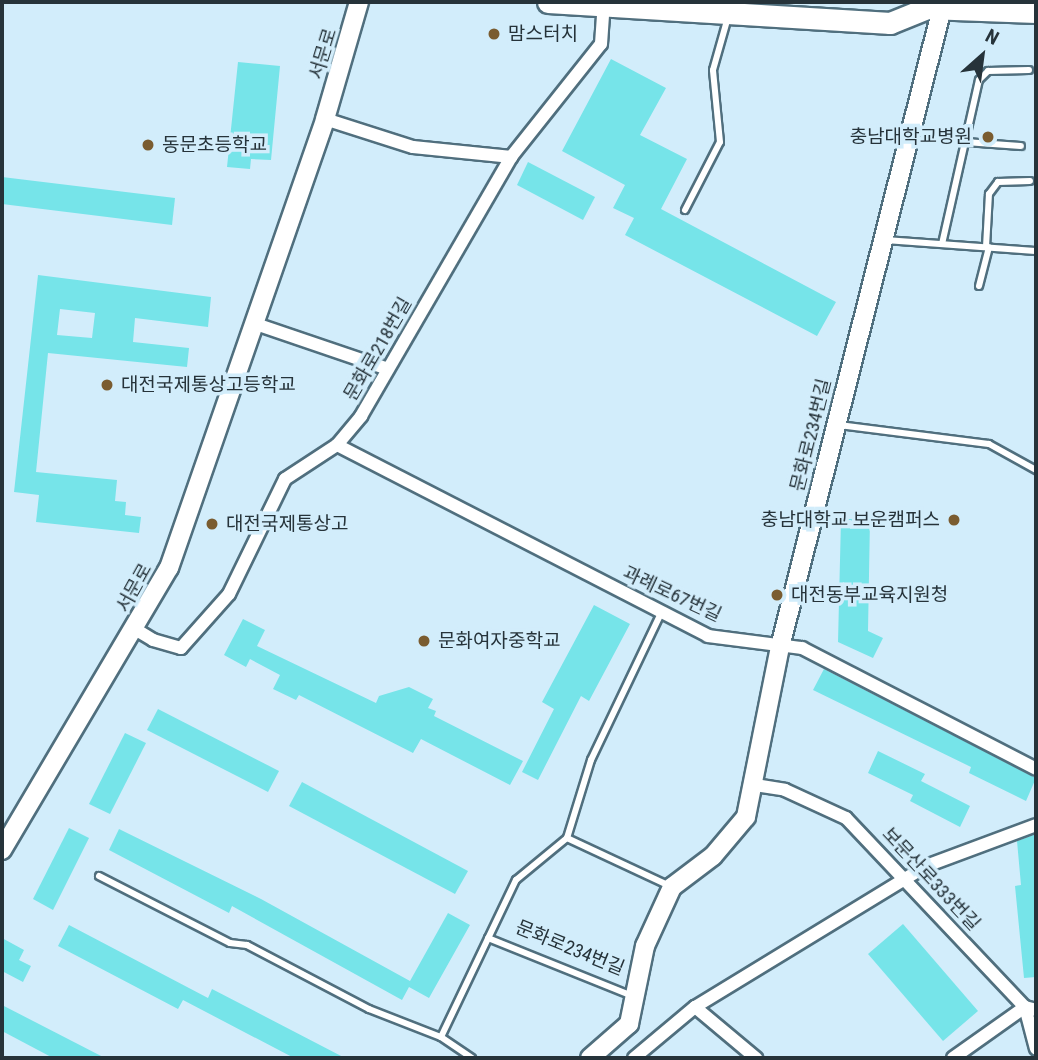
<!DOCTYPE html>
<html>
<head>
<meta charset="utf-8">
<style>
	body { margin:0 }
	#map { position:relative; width:1038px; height:1060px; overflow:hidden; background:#d2edfb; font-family:"Roboto Condensed","Noto Sans KR",sans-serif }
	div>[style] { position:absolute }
	.building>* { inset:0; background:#76e4e9 }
	.roads { filter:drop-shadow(2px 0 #506f7e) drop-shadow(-2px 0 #506f7e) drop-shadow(0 2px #506f7e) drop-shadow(0 -2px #506f7e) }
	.service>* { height:6px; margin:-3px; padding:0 3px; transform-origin:3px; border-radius:3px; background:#fff }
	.minor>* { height:12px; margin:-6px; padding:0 6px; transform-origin:6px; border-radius:6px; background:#fff }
	.secondary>* { height:18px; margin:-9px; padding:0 9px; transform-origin:9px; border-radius:9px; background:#fff }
	.primary>* { height:21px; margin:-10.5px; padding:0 10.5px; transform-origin:10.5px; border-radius:10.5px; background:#fff }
	.dots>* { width:19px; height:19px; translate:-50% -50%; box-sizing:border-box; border:4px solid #d2edfb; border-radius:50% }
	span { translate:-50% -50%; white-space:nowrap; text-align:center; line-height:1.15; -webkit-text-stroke:7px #d2edfb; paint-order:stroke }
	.poi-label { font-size:19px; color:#26333a }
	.left { translate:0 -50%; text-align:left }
	.right { translate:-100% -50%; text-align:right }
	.street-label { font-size:19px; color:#26333a }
	.frame { position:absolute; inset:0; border:4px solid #26333a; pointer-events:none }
	.north { position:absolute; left:947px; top:21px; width:70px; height:70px; -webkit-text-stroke:5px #d2edfb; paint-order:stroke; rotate:28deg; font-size:19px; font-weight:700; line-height:28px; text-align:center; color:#26333a }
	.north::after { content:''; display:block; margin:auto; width:24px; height:32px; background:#26333a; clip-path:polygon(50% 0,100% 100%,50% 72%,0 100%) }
</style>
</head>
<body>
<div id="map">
	<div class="building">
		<i style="clip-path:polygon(611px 59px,666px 88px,640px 135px,687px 159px,661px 209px,836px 302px,817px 336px,625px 235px,634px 218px,613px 208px,625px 185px,562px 151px)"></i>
		<i style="clip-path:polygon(238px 62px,280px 66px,271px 160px,251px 159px,250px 169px,227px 167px)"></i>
		<i style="clip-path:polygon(528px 162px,595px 197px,583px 220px,517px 185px)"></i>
		<i style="clip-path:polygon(2px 177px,175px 198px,172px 225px,2px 204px)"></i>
		<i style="clip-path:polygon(evenodd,38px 275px,211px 297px,208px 327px,135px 318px,133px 342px,189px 348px,187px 367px,48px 353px,36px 472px,117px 480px,115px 501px,126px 502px,125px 515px,141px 517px,139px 533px,36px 522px,39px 495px,14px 492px,38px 275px,60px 309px,95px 313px,92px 338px,57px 335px,60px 309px)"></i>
		<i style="clip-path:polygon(841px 519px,870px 519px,868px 631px,883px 638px,873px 658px,838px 642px)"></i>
		<i style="clip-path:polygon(594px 605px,630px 624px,589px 701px,581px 696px,538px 780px,522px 772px,554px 709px,542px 702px)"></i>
		<i style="clip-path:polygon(243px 619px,265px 630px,257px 646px,376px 703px,379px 696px,409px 687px,433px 699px,428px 708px,436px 711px,434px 716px,523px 761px,510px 785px,421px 739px,413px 753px,299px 695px,296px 700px,273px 689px,280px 675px,250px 659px,246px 667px,224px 655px)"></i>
		<i style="clip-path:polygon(824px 669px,1036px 778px,1026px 801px,969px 773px,971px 767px,813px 690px)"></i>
		<i style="clip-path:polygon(158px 709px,279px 771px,268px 792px,147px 730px)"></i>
		<i style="clip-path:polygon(125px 733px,146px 743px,110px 814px,89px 804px)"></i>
		<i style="clip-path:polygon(878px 751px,925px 774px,921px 781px,970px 806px,960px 827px,910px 801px,913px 795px,868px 773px)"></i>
		<i style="clip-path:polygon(302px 782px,468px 871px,455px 894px,289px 806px)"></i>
		<i style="clip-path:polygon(69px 828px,89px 838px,53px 910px,33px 899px)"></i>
		<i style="clip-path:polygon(119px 829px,261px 899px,410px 981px,448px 913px,470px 925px,429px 998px,409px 987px,402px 1000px,232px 906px,229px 913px,109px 850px)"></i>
		<i style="clip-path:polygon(1036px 834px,1036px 977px,1024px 978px,1015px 886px,1021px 885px,1017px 841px)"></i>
		<i style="clip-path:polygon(903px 924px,978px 1011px,943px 1041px,868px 954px)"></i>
		<i style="clip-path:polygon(69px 925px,208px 998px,212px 989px,345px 1058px,294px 1058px,183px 1000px,178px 1009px,58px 946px)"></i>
		<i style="clip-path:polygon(2px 938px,24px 950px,19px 960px,31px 966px,23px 982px,2px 971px)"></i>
		<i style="clip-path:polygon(2px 1005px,105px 1058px,53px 1058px,2px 1031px)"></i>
	</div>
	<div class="roads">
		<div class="service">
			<i style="left:965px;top:142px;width:56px;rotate:4.1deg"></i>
			<i style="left:685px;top:210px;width:76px;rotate:-62.8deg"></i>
			<i style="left:720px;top:142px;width:72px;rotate:-95.6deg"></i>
			<i style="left:713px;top:70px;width:55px;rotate:-74.2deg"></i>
			<i style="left:885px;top:240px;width:151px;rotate:4.2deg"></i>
			<i style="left:942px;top:244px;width:168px;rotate:-77.3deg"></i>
			<i style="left:979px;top:80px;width:13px;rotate:-45deg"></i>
			<i style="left:988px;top:71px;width:41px;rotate:-1.4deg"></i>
			<i style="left:986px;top:247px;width:53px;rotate:-86.8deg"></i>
			<i style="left:989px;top:194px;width:15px;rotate:-53deg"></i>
			<i style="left:998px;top:182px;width:32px;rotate:-2deg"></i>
			<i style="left:979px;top:286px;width:40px;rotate:-75.6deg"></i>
			<i style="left:839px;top:425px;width:151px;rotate:7.2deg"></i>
			<i style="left:989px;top:444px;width:54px;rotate:29deg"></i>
			<i style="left:567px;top:838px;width:114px;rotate:25deg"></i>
			<i style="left:99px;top:876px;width:147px;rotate:27.1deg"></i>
			<i style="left:230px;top:943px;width:17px;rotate:7deg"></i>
			<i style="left:247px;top:945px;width:138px;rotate:27.7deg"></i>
			<i style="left:369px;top:1009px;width:77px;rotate:21.3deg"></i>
			<i style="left:488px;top:938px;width:155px;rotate:21.9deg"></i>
			<i style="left:472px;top:1058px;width:37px;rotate:-146deg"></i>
			<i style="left:441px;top:1037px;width:174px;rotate:-64.5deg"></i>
			<i style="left:516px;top:880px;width:66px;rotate:-39.5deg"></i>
			<i style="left:567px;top:838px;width:82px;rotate:-72.9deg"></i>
			<i style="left:591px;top:760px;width:163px;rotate:-64.5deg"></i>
		</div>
		<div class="minor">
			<i style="left:325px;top:119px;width:92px;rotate:17.7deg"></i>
			<i style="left:413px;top:147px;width:99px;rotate:5.8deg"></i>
			<i style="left:256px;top:324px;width:139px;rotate:18.8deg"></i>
			<i style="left:337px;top:445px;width:417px;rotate:27.2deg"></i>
			<i style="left:708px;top:636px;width:95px;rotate:7.3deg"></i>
			<i style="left:802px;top:648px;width:263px;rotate:27.3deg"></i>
			<i style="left:135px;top:629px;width:21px;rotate:31deg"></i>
			<i style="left:153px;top:640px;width:29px;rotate:16deg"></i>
			<i style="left:181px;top:648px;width:72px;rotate:-48.4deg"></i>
			<i style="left:229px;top:594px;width:128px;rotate:-64deg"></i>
			<i style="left:285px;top:479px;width:62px;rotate:-33.2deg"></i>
			<i style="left:337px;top:445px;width:38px;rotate:-50deg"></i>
			<i style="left:361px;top:416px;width:299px;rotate:-59.9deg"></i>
			<i style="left:511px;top:157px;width:144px;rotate:-51.5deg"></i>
			<i style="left:601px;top:44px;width:39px;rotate:-86deg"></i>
			<i style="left:755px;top:785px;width:30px;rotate:9deg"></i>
			<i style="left:785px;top:790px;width:67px;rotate:24.7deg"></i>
			<i style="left:846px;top:818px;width:260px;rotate:46.6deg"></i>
			<i style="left:1025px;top:1007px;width:43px;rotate:75.3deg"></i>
			<i style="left:695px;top:1007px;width:80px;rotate:39.9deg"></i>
			<i style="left:634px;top:1058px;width:80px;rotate:-39.9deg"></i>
			<i style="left:695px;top:1007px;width:271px;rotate:-31.4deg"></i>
			<i style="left:926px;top:866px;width:117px;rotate:-20.4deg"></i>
			<i style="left:953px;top:1058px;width:88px;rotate:-35.3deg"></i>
			<i style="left:1025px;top:1007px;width:11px;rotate:15deg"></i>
		</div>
		<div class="secondary">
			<i style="left:2px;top:850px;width:328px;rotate:-59.4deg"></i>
			<i style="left:169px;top:568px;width:475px;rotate:-70.8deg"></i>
			<i style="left:325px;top:119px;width:122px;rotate:-73.8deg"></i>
			<i style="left:590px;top:1058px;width:52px;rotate:-41.1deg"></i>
			<i style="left:629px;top:1024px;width:80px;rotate:-78.4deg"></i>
			<i style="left:645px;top:946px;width:65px;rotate:-65.4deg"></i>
			<i style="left:672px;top:887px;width:51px;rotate:-37.1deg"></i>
			<i style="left:713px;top:856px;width:51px;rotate:-49.8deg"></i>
			<i style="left:746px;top:817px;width:173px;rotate:-78.7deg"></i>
			<i style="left:780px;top:647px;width:659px;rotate:-75.77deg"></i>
		</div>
		<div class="primary">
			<i style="left:548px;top:2px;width:343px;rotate:3.5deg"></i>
			<i style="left:890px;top:23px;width:40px;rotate:-22deg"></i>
			<i style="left:927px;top:8px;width:109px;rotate:2.1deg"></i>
		</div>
	</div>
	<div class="dots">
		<i style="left:494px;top:34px;background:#7a5c30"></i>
		<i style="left:988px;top:137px;background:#7a5c30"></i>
		<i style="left:148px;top:145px;background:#7a5c30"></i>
		<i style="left:107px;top:385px;background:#7a5c30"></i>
		<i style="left:954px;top:520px;background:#7a5c30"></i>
		<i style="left:212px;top:524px;background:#7a5c30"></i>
		<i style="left:777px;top:595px;background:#7a5c30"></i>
		<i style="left:424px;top:641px;background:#7a5c30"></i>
	</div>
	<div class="poi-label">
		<span class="left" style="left:508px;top:34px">맘스터치</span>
		<span class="right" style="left:972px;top:137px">충남대학교병원</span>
		<span class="left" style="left:162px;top:145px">동문초등학교</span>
		<span class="left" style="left:121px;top:385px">대전국제통상고등학교</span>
		<span class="right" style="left:940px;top:520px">충남대학교 보운캠퍼스</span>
		<span class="left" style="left:226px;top:524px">대전국제통상고</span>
		<span class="left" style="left:791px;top:595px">대전동부교육지원청</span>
		<span class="left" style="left:438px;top:641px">문화여자중학교</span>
	</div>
	<div class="street-label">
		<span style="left:323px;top:54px;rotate:-73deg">서문로</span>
		<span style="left:378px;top:349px;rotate:-60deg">문화로218번길</span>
		<span style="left:811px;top:435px;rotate:-76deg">문화로234번길</span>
		<span style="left:134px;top:588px;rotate:-61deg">서문로</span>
		<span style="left:672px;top:594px;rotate:25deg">과례로67번길</span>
		<span style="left:931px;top:879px;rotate:47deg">보문산로333번길</span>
		<span style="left:570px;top:948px;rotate:22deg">문화로234번길</span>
	</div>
	<div class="frame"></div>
	<div class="north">N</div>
</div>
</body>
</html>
